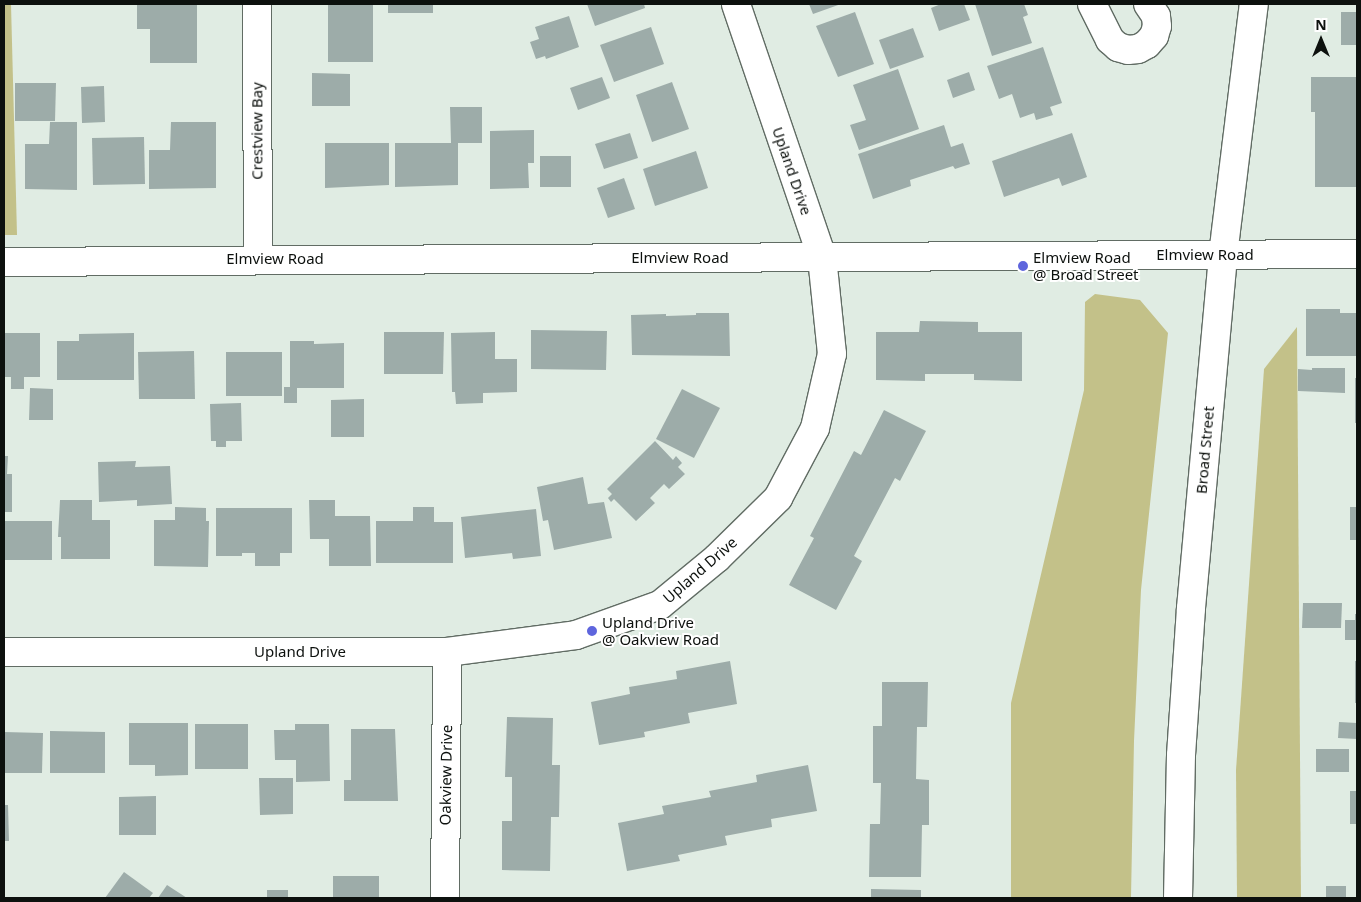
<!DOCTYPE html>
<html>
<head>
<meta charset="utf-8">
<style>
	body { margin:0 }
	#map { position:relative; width:1361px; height:902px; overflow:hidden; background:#e0ece3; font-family:"Noto Sans",sans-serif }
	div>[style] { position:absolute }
	.green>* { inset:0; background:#c3c189 }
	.building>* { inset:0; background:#9daca9 }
	.roads { filter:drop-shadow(1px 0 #616c64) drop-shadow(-1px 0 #616c64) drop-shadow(0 1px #616c64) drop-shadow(0 -1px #616c64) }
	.minor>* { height:28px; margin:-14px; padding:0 14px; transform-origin:14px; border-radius:14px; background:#fff }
	.dots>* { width:14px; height:14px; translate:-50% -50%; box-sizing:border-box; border:2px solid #fff; border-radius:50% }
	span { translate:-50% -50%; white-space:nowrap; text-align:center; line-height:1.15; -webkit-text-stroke:4px #fff; paint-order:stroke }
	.street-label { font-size:15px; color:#0d110e }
	.poi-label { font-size:15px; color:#0d110e }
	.left { translate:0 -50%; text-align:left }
	.frame { position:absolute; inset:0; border:5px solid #0d110e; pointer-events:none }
	.north { position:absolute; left:1296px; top:15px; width:50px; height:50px; -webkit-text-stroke:4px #fff; paint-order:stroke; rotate:0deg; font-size:14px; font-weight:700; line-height:20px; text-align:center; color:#0d110e }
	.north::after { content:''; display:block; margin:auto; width:18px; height:22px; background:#0d110e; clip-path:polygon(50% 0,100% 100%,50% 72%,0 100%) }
</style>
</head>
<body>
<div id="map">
	<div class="green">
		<i style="clip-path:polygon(4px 4px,11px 4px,17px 235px,4px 235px)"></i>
		<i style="clip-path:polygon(1095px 294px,1140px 300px,1168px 333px,1141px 590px,1134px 741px,1131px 898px,1011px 898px,1011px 703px,1084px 390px,1085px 302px)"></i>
		<i style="clip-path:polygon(1297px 327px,1301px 898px,1237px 898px,1236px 770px,1264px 369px)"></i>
	</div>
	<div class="building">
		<i style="clip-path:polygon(137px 4px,197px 4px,197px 63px,150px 63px,150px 29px,137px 29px)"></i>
		<i style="clip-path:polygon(328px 4px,373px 5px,373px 62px,328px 62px)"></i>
		<i style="clip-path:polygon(388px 4px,433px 4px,433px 13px,388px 13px)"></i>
		<i style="clip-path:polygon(587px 4px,644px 4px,645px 8px,595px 26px)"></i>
		<i style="clip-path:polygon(809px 4px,841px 4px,813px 14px)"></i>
		<i style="clip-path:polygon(941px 4px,964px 4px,970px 20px,939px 31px,931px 8px)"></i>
		<i style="clip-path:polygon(975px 4px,1024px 4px,1028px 15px,1023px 17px,1032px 43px,992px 56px)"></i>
		<i style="clip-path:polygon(855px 12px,874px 64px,838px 77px,816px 26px)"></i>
		<i style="clip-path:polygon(1341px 12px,1357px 12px,1357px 45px,1341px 45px)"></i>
		<i style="clip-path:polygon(569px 16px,579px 47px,546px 59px,545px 56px,536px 59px,530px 42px,539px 39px,535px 27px)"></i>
		<i style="clip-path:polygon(651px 27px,664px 64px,614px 82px,600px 45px)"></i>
		<i style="clip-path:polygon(913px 28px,924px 57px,890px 69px,879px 40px)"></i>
		<i style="clip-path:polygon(1043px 47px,1062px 103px,1050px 107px,1053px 115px,1036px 120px,1034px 113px,1020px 118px,1012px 94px,999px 99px,987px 66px)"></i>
		<i style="clip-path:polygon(898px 69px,919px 129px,859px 150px,850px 125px,866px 120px,853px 85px)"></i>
		<i style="clip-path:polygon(969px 72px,975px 90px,953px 98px,947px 80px)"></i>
		<i style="clip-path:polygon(312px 73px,350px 74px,350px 106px,312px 106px)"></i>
		<i style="clip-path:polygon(602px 77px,610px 98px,578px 110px,570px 88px)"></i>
		<i style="clip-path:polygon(1311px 77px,1357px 77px,1357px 187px,1315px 187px,1315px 112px,1311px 112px)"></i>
		<i style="clip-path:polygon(672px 82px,689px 129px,652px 142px,636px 95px)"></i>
		<i style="clip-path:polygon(15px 83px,56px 83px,55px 121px,15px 121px)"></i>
		<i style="clip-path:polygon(104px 86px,105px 122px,82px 123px,81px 87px)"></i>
		<i style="clip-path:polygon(450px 107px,482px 107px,482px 143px,458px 143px,458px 185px,395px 187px,395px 143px,451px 143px)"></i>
		<i style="clip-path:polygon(50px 122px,77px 122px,77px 190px,25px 189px,25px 144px,49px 144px)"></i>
		<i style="clip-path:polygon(171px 122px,216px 122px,216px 188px,149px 189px,149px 150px,170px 150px)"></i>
		<i style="clip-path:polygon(944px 125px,951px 147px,963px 143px,970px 164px,955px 169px,953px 166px,910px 180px,911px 186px,873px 199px,858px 154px)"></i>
		<i style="clip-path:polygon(534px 130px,534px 163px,528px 163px,529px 188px,490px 189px,490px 131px)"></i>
		<i style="clip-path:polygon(630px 133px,638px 158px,604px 169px,595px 144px)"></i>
		<i style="clip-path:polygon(1072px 133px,1087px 177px,1062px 186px,1059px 178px,1004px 197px,992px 161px)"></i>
		<i style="clip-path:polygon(144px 137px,145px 184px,93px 185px,92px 138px)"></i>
		<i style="clip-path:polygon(325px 143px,389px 143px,389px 185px,325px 188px)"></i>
		<i style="clip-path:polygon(696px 151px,708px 188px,655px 206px,643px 169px)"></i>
		<i style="clip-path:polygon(540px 156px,571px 156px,571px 187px,540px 187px)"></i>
		<i style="clip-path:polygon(624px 178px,635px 209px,608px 218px,597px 188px)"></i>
		<i style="clip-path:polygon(1306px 309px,1340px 309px,1340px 313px,1357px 313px,1357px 356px,1306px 356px)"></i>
		<i style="clip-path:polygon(696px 313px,729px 313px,730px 356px,632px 355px,631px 315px,666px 314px,666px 316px,696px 315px)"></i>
		<i style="clip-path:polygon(920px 321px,978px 322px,978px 332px,1022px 332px,1022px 381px,974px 380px,974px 374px,925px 374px,925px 381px,876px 380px,876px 332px,919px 332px)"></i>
		<i style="clip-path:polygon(531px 330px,607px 331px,606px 370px,531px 369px)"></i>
		<i style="clip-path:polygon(384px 332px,444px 332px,443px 374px,384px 374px)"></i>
		<i style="clip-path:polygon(495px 332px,495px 359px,517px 359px,517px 392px,483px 393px,483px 403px,456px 404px,455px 392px,452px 392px,451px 333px)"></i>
		<i style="clip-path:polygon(4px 333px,40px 333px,40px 377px,24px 377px,24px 389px,11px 389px,11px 377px,4px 377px)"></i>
		<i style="clip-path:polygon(134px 333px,134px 380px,57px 380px,57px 341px,79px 341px,79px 334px)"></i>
		<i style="clip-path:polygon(290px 341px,314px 341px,314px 344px,344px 343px,344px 388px,297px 388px,297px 403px,284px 403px,284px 387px,290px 387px)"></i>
		<i style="clip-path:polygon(194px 351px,195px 399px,139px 399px,138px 352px)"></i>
		<i style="clip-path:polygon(226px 352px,282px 352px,282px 396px,226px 396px)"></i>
		<i style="clip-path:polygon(1312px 368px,1345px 368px,1345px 393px,1298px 391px,1298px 369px,1312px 370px)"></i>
		<i style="clip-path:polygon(1355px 378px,1357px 378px,1357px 423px,1355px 423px)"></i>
		<i style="clip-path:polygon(30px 388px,53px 389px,53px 420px,29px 420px)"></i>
		<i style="clip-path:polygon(682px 389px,720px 408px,694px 458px,656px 439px)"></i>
		<i style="clip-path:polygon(364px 399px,364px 437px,331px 437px,331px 400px)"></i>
		<i style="clip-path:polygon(241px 403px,242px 441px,226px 441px,226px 447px,216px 447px,216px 441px,211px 441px,210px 404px)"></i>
		<i style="clip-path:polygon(884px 410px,926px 431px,900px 481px,895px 478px,854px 556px,862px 561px,836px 610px,789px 585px,814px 538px,810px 536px,854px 451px,861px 455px)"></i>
		<i style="clip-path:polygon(655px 441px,673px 460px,676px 456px,682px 463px,678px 467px,685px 474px,669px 489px,664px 484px,650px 498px,655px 503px,636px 521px,614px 499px,611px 502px,608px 498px,612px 494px,607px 489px)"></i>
		<i style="clip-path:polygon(4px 456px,8px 456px,7px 474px,12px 474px,12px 512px,4px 512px)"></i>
		<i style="clip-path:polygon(136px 461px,135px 467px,170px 466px,172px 504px,137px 506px,137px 500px,99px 502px,98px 462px)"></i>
		<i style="clip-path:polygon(583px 477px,588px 504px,604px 502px,612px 538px,554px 550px,548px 520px,543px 521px,537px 487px)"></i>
		<i style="clip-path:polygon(60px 500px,92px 500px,92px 520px,110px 520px,110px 559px,61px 559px,61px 537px,58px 537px)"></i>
		<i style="clip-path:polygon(309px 500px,335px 500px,335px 516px,370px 516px,371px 566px,329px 566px,329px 539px,310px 539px)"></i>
		<i style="clip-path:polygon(175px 507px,206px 508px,206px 521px,209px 521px,208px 567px,154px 566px,154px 520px,175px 520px)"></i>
		<i style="clip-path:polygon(413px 507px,434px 507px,434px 522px,453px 522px,453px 563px,376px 563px,376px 521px,413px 521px)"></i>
		<i style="clip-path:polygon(1350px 507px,1357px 507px,1357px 540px,1350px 540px)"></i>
		<i style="clip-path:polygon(216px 508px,292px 508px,292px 553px,280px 553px,280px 566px,255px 566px,255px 553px,242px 553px,242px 556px,216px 556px)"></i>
		<i style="clip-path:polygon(536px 509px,541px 556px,513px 559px,512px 553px,465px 558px,461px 517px)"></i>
		<i style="clip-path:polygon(4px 521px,52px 521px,52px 560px,4px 560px)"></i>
		<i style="clip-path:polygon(1303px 603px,1342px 603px,1341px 628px,1302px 628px)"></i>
		<i style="clip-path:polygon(1355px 614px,1357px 614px,1357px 640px,1345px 640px,1345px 620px,1355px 620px)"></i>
		<i style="clip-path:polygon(730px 661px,737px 704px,688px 713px,690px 723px,644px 732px,645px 737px,599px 745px,591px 702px,630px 694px,629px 687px,677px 679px,676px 671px)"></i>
		<i style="clip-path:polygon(1355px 661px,1357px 661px,1357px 703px,1355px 703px)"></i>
		<i style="clip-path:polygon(882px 682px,928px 682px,927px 727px,917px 727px,916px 779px,929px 780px,929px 825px,922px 825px,921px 877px,869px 877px,870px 824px,880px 824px,881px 783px,873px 783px,873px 726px,882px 726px)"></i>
		<i style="clip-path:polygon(507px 717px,553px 718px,552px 765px,560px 765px,559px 817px,551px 817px,550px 871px,502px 870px,502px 821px,512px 821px,512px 777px,505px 777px)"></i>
		<i style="clip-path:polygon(1339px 722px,1357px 723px,1357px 739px,1338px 738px)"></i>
		<i style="clip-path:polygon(129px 723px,188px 723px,188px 775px,155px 776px,155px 765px,129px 765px)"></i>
		<i style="clip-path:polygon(195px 724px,248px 724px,248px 769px,195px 769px)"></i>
		<i style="clip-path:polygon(295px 724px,329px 724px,330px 781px,296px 782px,296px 760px,275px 760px,274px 730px,295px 730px)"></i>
		<i style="clip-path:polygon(351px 729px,395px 729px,398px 801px,344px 801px,344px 780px,351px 780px)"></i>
		<i style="clip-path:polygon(50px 731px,105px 732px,105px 773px,50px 773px)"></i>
		<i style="clip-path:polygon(4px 732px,43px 733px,42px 773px,4px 773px)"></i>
		<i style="clip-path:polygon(1316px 749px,1349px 749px,1349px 772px,1316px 772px)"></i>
		<i style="clip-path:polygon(808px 765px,817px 811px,771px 819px,772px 827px,725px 836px,727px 845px,678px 855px,680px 861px,627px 871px,618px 823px,664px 814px,662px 806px,711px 797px,709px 791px,757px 782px,756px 775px)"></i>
		<i style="clip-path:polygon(259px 778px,293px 778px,293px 814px,260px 815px)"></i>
		<i style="clip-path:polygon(1350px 791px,1357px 791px,1357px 824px,1350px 824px)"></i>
		<i style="clip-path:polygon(156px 796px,156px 835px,119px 835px,119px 797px)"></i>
		<i style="clip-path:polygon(4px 805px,8px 805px,9px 841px,4px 841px)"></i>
		<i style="clip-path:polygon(124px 872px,153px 893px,149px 898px,105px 898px)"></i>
		<i style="clip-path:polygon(333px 876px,379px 876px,379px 898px,333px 898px)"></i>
		<i style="clip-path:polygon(167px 885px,187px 898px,158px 898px)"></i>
		<i style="clip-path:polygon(1326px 886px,1346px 886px,1346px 898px,1326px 898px)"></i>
		<i style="clip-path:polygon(871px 889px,921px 890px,921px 898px,871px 898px)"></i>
		<i style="clip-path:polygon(267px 890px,288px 890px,288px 898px,267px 898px)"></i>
	</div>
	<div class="roads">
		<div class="minor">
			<i style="left:257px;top:4px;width:255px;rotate:89.8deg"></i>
			<i style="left:1092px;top:4px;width:40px;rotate:63.4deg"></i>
			<i style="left:1110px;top:40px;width:11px;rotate:41deg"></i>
			<i style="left:1118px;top:47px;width:10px;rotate:17deg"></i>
			<i style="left:1128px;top:50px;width:10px;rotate:-6deg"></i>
			<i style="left:1138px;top:49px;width:10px;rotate:-29deg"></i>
			<i style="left:1147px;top:44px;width:11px;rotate:-49deg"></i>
			<i style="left:1154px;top:36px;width:10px;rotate:-73deg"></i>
			<i style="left:1157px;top:26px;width:10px;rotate:-96deg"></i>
			<i style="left:1156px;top:16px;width:14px;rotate:-124deg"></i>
			<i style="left:4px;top:262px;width:1353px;rotate:-0.34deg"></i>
			<i style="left:4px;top:652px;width:443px"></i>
			<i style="left:447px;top:652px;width:130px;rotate:-7.5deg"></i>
			<i style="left:576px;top:635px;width:89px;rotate:-19.7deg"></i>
			<i style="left:660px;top:605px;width:74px;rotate:-39.5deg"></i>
			<i style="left:717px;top:558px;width:86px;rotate:-44.5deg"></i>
			<i style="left:778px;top:498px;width:79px;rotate:-62.1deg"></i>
			<i style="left:815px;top:428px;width:76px;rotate:-77.1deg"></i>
			<i style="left:832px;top:354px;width:98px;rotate:-95.9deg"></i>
			<i style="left:822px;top:257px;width:267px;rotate:-108.8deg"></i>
			<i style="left:445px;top:898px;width:246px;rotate:-89.5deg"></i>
			<i style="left:1178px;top:898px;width:143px;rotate:-88.8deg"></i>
			<i style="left:1181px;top:755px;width:147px;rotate:-86.1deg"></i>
			<i style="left:1191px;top:608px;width:354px;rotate:-84.8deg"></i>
			<i style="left:1223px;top:255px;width:253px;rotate:-83deg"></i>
		</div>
	</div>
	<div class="dots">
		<i style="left:1023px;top:266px;background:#5e65dd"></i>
		<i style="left:592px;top:631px;background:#5e65dd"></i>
	</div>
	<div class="street-label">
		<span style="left:257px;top:131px;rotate:-90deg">Crestview Bay</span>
		<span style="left:792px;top:171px;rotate:71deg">Upland Drive</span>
		<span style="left:1205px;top:255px">Elmview Road</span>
		<span style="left:680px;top:258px">Elmview Road</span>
		<span style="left:275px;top:259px">Elmview Road</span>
		<span style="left:1205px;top:450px;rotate:-85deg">Broad Street</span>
		<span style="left:700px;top:570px;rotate:-41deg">Upland Drive</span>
		<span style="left:300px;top:652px">Upland Drive</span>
		<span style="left:446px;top:775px;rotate:-89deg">Oakview Drive</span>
	</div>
	<div class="poi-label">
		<span class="left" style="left:1033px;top:266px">Elmview Road<br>@ Broad Street</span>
		<span class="left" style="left:602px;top:631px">Upland Drive<br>@ Oakview Road</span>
	</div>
	<div class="frame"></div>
	<div class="north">N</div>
</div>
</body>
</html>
